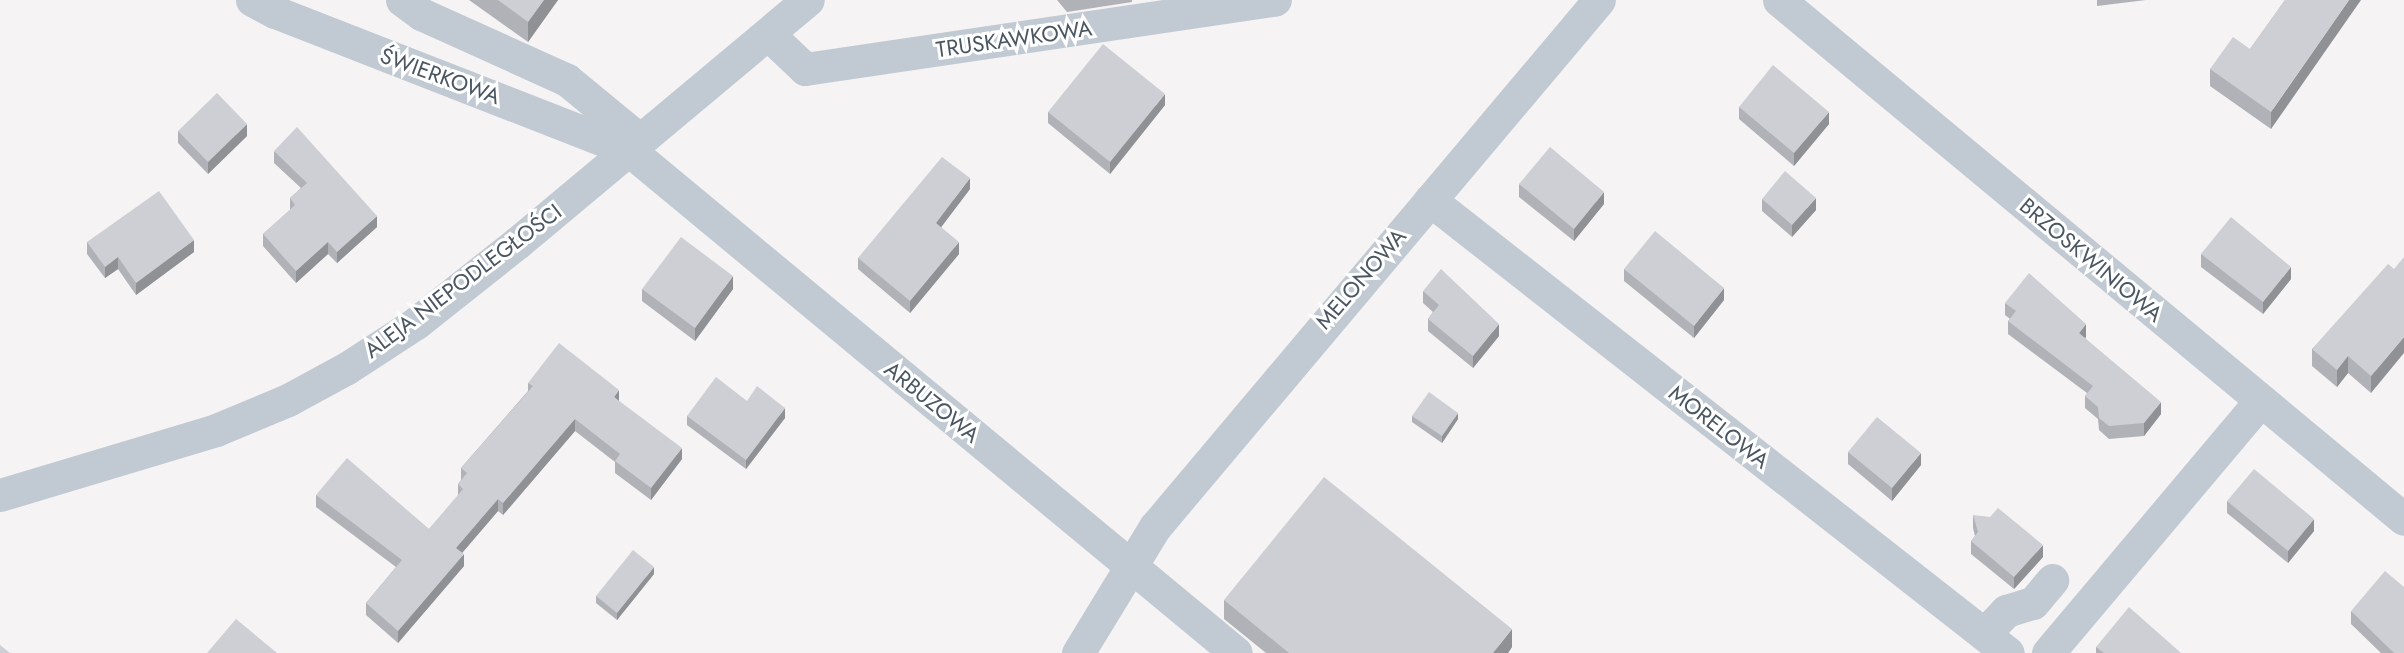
<!DOCTYPE html>
<html>
<head>
<meta charset="utf-8">
<style>
	body { margin:0 }
	#map { position:relative; width:2404px; height:653px; overflow:hidden; background:#f5f3f3; font-family:Jost,sans-serif }
	div>[style] { position:absolute }
	.minor>* { height:33px; margin:-16.5px; padding:0 16.5px; transform-origin:16.5px; border-radius:16.5px; background:#c1cad2 }
	.wall>* { inset:0; background:#b0b2b7 }
	.shaded-wall>* { inset:0; background:#909195 }
	.building>* { inset:0; background:#cdcfd5 }
	span { translate:-50% -50%; white-space:nowrap; text-align:center; line-height:1.15; -webkit-text-stroke:6px #fff; paint-order:stroke }
	.street-label { font-size:22px; color:#4a5661 }
</style>
</head>
<body>
<div id="map">
	<div class="minor">
		<i style="left:252px;top:0;width:26px;rotate:28deg"></i>
		<i style="left:275px;top:12px;width:380px;rotate:21.3deg"></i>
		<i style="left:629px;top:150px;width:788px;rotate:39.65deg"></i>
		<i style="left:402px;top:0;width:24px;rotate:36deg"></i>
		<i style="left:421px;top:14px;width:160px;rotate:24.3deg"></i>
		<i style="left:567px;top:80px;width:94px;rotate:39.4deg"></i>
		<i style="left:1779px;top:0;width:812px;rotate:39.71deg"></i>
		<i style="left:768px;top:34px;width:51px;rotate:43.4deg"></i>
		<i style="left:805px;top:69px;width:475px;rotate:-8.4deg"></i>
		<i style="left:1430px;top:200px;width:734px;rotate:38.09deg"></i>
		<i style="left:0;top:495px;width:226px;rotate:-16.7deg"></i>
		<i style="left:216px;top:430px;width:78px;rotate:-22.6deg"></i>
		<i style="left:288px;top:400px;width:67px;rotate:-28.5deg"></i>
		<i style="left:347px;top:368px;width:82px;rotate:-33.1deg"></i>
		<i style="left:416px;top:323px;width:129px;rotate:-38.4deg"></i>
		<i style="left:517px;top:243px;width:379px;rotate:-39.9deg"></i>
		<i style="left:1984px;top:634px;width:32px;rotate:-46deg"></i>
		<i style="left:2006px;top:611px;width:28px;rotate:-17deg"></i>
		<i style="left:2033px;top:603px;width:30px;rotate:-50deg"></i>
		<i style="left:1078px;top:653px;width:148px;rotate:-58.6deg"></i>
		<i style="left:1155px;top:527px;width:689px;rotate:-49.89deg"></i>
		<i style="left:2048px;top:653px;width:329px;rotate:-49.9deg"></i>
	</div>
	<div class="wall">
		<i style="clip-path:polygon(469px 0,558px 0,528px 42px)"></i>
		<i style="clip-path:polygon(1057px 0,1132px 0,1132px 2px,1067px 12px)"></i>
		<i style="clip-path:polygon(2097px 0,2146px 0,2097px 6px)"></i>
		<i style="clip-path:polygon(2285px 0,2271px 129px,2210px 86px,2210px 69px,2250px 49px)"></i>
		<i style="clip-path:polygon(1165px 105px,1110px 174px,1048px 123px,1048px 112px)"></i>
		<i style="clip-path:polygon(1739px 107px,1829px 124px,1794px 166px,1739px 119px)"></i>
		<i style="clip-path:polygon(178px 131px,247px 136px,208px 174px,178px 143px)"></i>
		<i style="clip-path:polygon(274px 151px,377px 227px,337px 263px,328px 254px,296px 283px,263px 246px,263px 234px,290px 210px,290px 198px,301px 188px,274px 163px)"></i>
		<i style="clip-path:polygon(1519px 184px,1604px 204px,1574px 241px,1519px 197px)"></i>
		<i style="clip-path:polygon(970px 189px,941px 227px,959px 254px,910px 313px,858px 269px,858px 258px)"></i>
		<i style="clip-path:polygon(1762px 199px,1816px 210px,1792px 237px,1762px 211px)"></i>
		<i style="clip-path:polygon(87px 242px,194px 252px,136px 295px,118px 269px,105px 278px,87px 254px)"></i>
		<i style="clip-path:polygon(2201px 254px,2291px 279px,2263px 314px,2201px 267px)"></i>
		<i style="clip-path:polygon(1624px 269px,1724px 300px,1694px 338px,1624px 281px)"></i>
		<i style="clip-path:polygon(2394px 269px,2371px 393px,2348px 373px,2337px 387px,2312px 366px,2312px 349px)"></i>
		<i style="clip-path:polygon(642px 289px,733px 289px,695px 341px,642px 301px)"></i>
		<i style="clip-path:polygon(1423px 291px,1499px 336px,1473px 368px,1428px 331px,1428px 319px,1433px 312px,1423px 303px)"></i>
		<i style="clip-path:polygon(2005px 303px,2086px 337px,2085px 338px,2161px 414px,2144px 436px,2109px 439px,2099px 430px,2098px 419px,2085px 408px,2085px 396px,2087px 393px,2008px 334px,2008px 321px,2010px 319px,2005px 315px)"></i>
		<i style="clip-path:polygon(528px 383px,619px 401px,682px 459px,651px 500px,615px 473px,615px 462px,575px 431px,503px 515px,498px 511px,462px 553px,464px 566px,398px 643px,366px 615px,366px 603px,396px 567px,316px 507px,316px 495px,429px 529px,458px 496px,458px 484px,461px 480px,461px 468px,528px 391px)"></i>
		<i style="clip-path:polygon(747px 401px,785px 418px,746px 469px,687px 425px,687px 416px)"></i>
		<i style="clip-path:polygon(1412px 416px,1458px 419px,1442px 443px,1412px 422px)"></i>
		<i style="clip-path:polygon(1848px 452px,1921px 465px,1892px 501px,1848px 464px)"></i>
		<i style="clip-path:polygon(2227px 501px,2314px 531px,2288px 563px,2227px 513px)"></i>
		<i style="clip-path:polygon(1973px 515px,2043px 557px,2014px 589px,1971px 554px,1971px 541px,1975px 536px,1973px 528px)"></i>
		<i style="clip-path:polygon(654px 574px,617px 620px,596px 603px,596px 596px)"></i>
		<i style="clip-path:polygon(1224px 600px,1512px 647px,1508px 653px,1266px 653px,1224px 619px)"></i>
		<i style="clip-path:polygon(2351px 611px,2404px 653px,2381px 653px,2351px 624px)"></i>
		<i style="clip-path:polygon(2096px 647px,2181px 653px,2096px 653px)"></i>
	</div>
	<div class="shaded-wall">
		<i style="clip-path:polygon(544px 0,558px 0,528px 42px,528px 22px)"></i>
		<i style="clip-path:polygon(2349px 0,2361px 0,2271px 129px,2271px 112px)"></i>
		<i style="clip-path:polygon(1165px 94px,1165px 105px,1110px 174px,1110px 162px)"></i>
		<i style="clip-path:polygon(1829px 112px,1829px 124px,1794px 166px,1794px 153px)"></i>
		<i style="clip-path:polygon(247px 124px,247px 136px,208px 174px,208px 162px)"></i>
		<i style="clip-path:polygon(970px 178px,970px 189px,936px 234px,936px 223px)"></i>
		<i style="clip-path:polygon(1604px 192px,1604px 204px,1574px 241px,1574px 229px)"></i>
		<i style="clip-path:polygon(1816px 198px,1816px 210px,1792px 237px,1792px 225px)"></i>
		<i style="clip-path:polygon(377px 216px,377px 227px,337px 263px,337px 252px)"></i>
		<i style="clip-path:polygon(194px 240px,194px 252px,136px 295px,136px 283px)"></i>
		<i style="clip-path:polygon(328px 242px,328px 254px,296px 283px,296px 271px)"></i>
		<i style="clip-path:polygon(959px 242px,959px 254px,910px 313px,910px 301px)"></i>
		<i style="clip-path:polygon(118px 257px,118px 269px,105px 278px,105px 267px)"></i>
		<i style="clip-path:polygon(2291px 267px,2291px 279px,2263px 314px,2263px 302px)"></i>
		<i style="clip-path:polygon(733px 276px,733px 289px,695px 341px,695px 328px)"></i>
		<i style="clip-path:polygon(1724px 288px,1724px 300px,1694px 338px,1694px 326px)"></i>
		<i style="clip-path:polygon(1499px 324px,1499px 336px,1473px 368px,1473px 356px)"></i>
		<i style="clip-path:polygon(2086px 324px,2086px 337px,2079px 345px,2079px 333px)"></i>
		<i style="clip-path:polygon(2404px 337px,2404px 353px,2371px 393px,2371px 376px)"></i>
		<i style="clip-path:polygon(2348px 356px,2348px 373px,2337px 387px,2337px 370px)"></i>
		<i style="clip-path:polygon(619px 390px,619px 402px,614px 397px)"></i>
		<i style="clip-path:polygon(2161px 402px,2161px 414px,2144px 436px,2144px 423px)"></i>
		<i style="clip-path:polygon(785px 408px,785px 418px,746px 469px,746px 460px)"></i>
		<i style="clip-path:polygon(1458px 413px,1458px 419px,1442px 443px,1442px 436px)"></i>
		<i style="clip-path:polygon(575px 419px,575px 431px,503px 515px,503px 503px)"></i>
		<i style="clip-path:polygon(682px 448px,682px 459px,651px 500px,651px 488px)"></i>
		<i style="clip-path:polygon(1921px 453px,1921px 465px,1892px 501px,1892px 488px)"></i>
		<i style="clip-path:polygon(498px 499px,498px 511px,456px 560px,456px 548px)"></i>
		<i style="clip-path:polygon(2314px 519px,2314px 531px,2288px 563px,2288px 551px)"></i>
		<i style="clip-path:polygon(2043px 545px,2043px 557px,2014px 589px,2014px 577px)"></i>
		<i style="clip-path:polygon(464px 554px,464px 566px,398px 643px,398px 631px)"></i>
		<i style="clip-path:polygon(654px 567px,654px 574px,617px 620px,617px 613px)"></i>
		<i style="clip-path:polygon(1512px 629px,1512px 647px,1508px 653px,1493px 653px)"></i>
	</div>
	<div class="building">
		<i style="clip-path:polygon(498px 0,544px 0,528px 22px)"></i>
		<i style="clip-path:polygon(2285px 0,2349px 0,2271px 112px,2210px 69px,2233px 37px,2250px 49px)"></i>
		<i style="clip-path:polygon(1103px 44px,1165px 94px,1110px 162px,1048px 112px)"></i>
		<i style="clip-path:polygon(1773px 65px,1829px 112px,1794px 153px,1739px 107px)"></i>
		<i style="clip-path:polygon(217px 93px,247px 124px,208px 162px,178px 131px)"></i>
		<i style="clip-path:polygon(297px 127px,377px 216px,337px 252px,328px 242px,296px 271px,263px 234px,295px 205px,290px 198px,307px 183px,274px 151px)"></i>
		<i style="clip-path:polygon(1550px 147px,1604px 192px,1574px 229px,1519px 184px)"></i>
		<i style="clip-path:polygon(942px 157px,970px 178px,936px 223px,959px 242px,910px 301px,858px 258px)"></i>
		<i style="clip-path:polygon(1785px 171px,1816px 198px,1792px 225px,1762px 199px)"></i>
		<i style="clip-path:polygon(159px 191px,194px 240px,136px 283px,118px 257px,105px 267px,87px 242px)"></i>
		<i style="clip-path:polygon(2231px 217px,2291px 267px,2263px 302px,2201px 254px)"></i>
		<i style="clip-path:polygon(1655px 231px,1724px 288px,1694px 326px,1624px 269px)"></i>
		<i style="clip-path:polygon(681px 237px,733px 276px,695px 328px,642px 289px)"></i>
		<i style="clip-path:polygon(2404px 257px,2404px 337px,2371px 376px,2348px 356px,2337px 370px,2312px 349px,2388px 264px,2394px 269px)"></i>
		<i style="clip-path:polygon(1441px 269px,1499px 324px,1473px 356px,1428px 319px,1439px 305px,1423px 291px)"></i>
		<i style="clip-path:polygon(2029px 273px,2086px 324px,2079px 333px,2161px 402px,2144px 423px,2109px 426px,2099px 418px,2098px 407px,2085px 396px,2093px 386px,2008px 321px,2016px 311px,2005px 303px)"></i>
		<i style="clip-path:polygon(559px 343px,619px 390px,614px 397px,682px 448px,651px 488px,615px 461px,620px 454px,575px 419px,503px 503px,498px 499px,456px 548px,464px 554px,398px 631px,366px 603px,402px 560px,316px 495px,347px 458px,429px 529px,463px 489px,458px 484px,467px 473px,461px 468px,533px 386px,528px 383px)"></i>
		<i style="clip-path:polygon(716px 377px,747px 401px,757px 386px,785px 408px,746px 460px,687px 416px)"></i>
		<i style="clip-path:polygon(1429px 392px,1458px 413px,1442px 436px,1412px 416px)"></i>
		<i style="clip-path:polygon(1877px 417px,1921px 453px,1892px 488px,1848px 452px)"></i>
		<i style="clip-path:polygon(2254px 469px,2314px 519px,2288px 551px,2227px 501px)"></i>
		<i style="clip-path:polygon(1324px 477px,1512px 629px,1493px 653px,1289px 653px,1224px 600px)"></i>
		<i style="clip-path:polygon(1998px 508px,2043px 545px,2014px 577px,1971px 541px,1978px 532px,1973px 515px,1990px 517px)"></i>
		<i style="clip-path:polygon(633px 550px,654px 567px,617px 613px,596px 596px)"></i>
		<i style="clip-path:polygon(2385px 571px,2404px 587px,2404px 653px,2394px 653px,2351px 611px)"></i>
		<i style="clip-path:polygon(2129px 607px,2181px 653px,2104px 653px,2096px 647px)"></i>
		<i style="clip-path:polygon(236px 619px,277px 653px,207px 653px)"></i>
		<i style="clip-path:polygon(0 645px,10px 653px,0 653px)"></i>
	</div>
	<div class="street-label">
		<span style="left:1014px;top:39px;rotate:-8deg">TRUSKAWKOWA</span>
		<span style="left:440px;top:76px;rotate:20deg">ŚWIERKOWA</span>
		<span style="left:2091px;top:260px;rotate:40deg">BRZOSKWINIOWA</span>
		<span style="left:1361px;top:279px;rotate:-49deg">MELONOWA</span>
		<span style="left:463px;top:281px;rotate:-37deg">ALEJA NIEPODLEGŁOŚCI</span>
		<span style="left:932px;top:402px;rotate:39deg">ARBUZOWA</span>
		<span style="left:1719px;top:427px;rotate:38deg">MORELOWA</span>
	</div>
</div>
</body>
</html>
